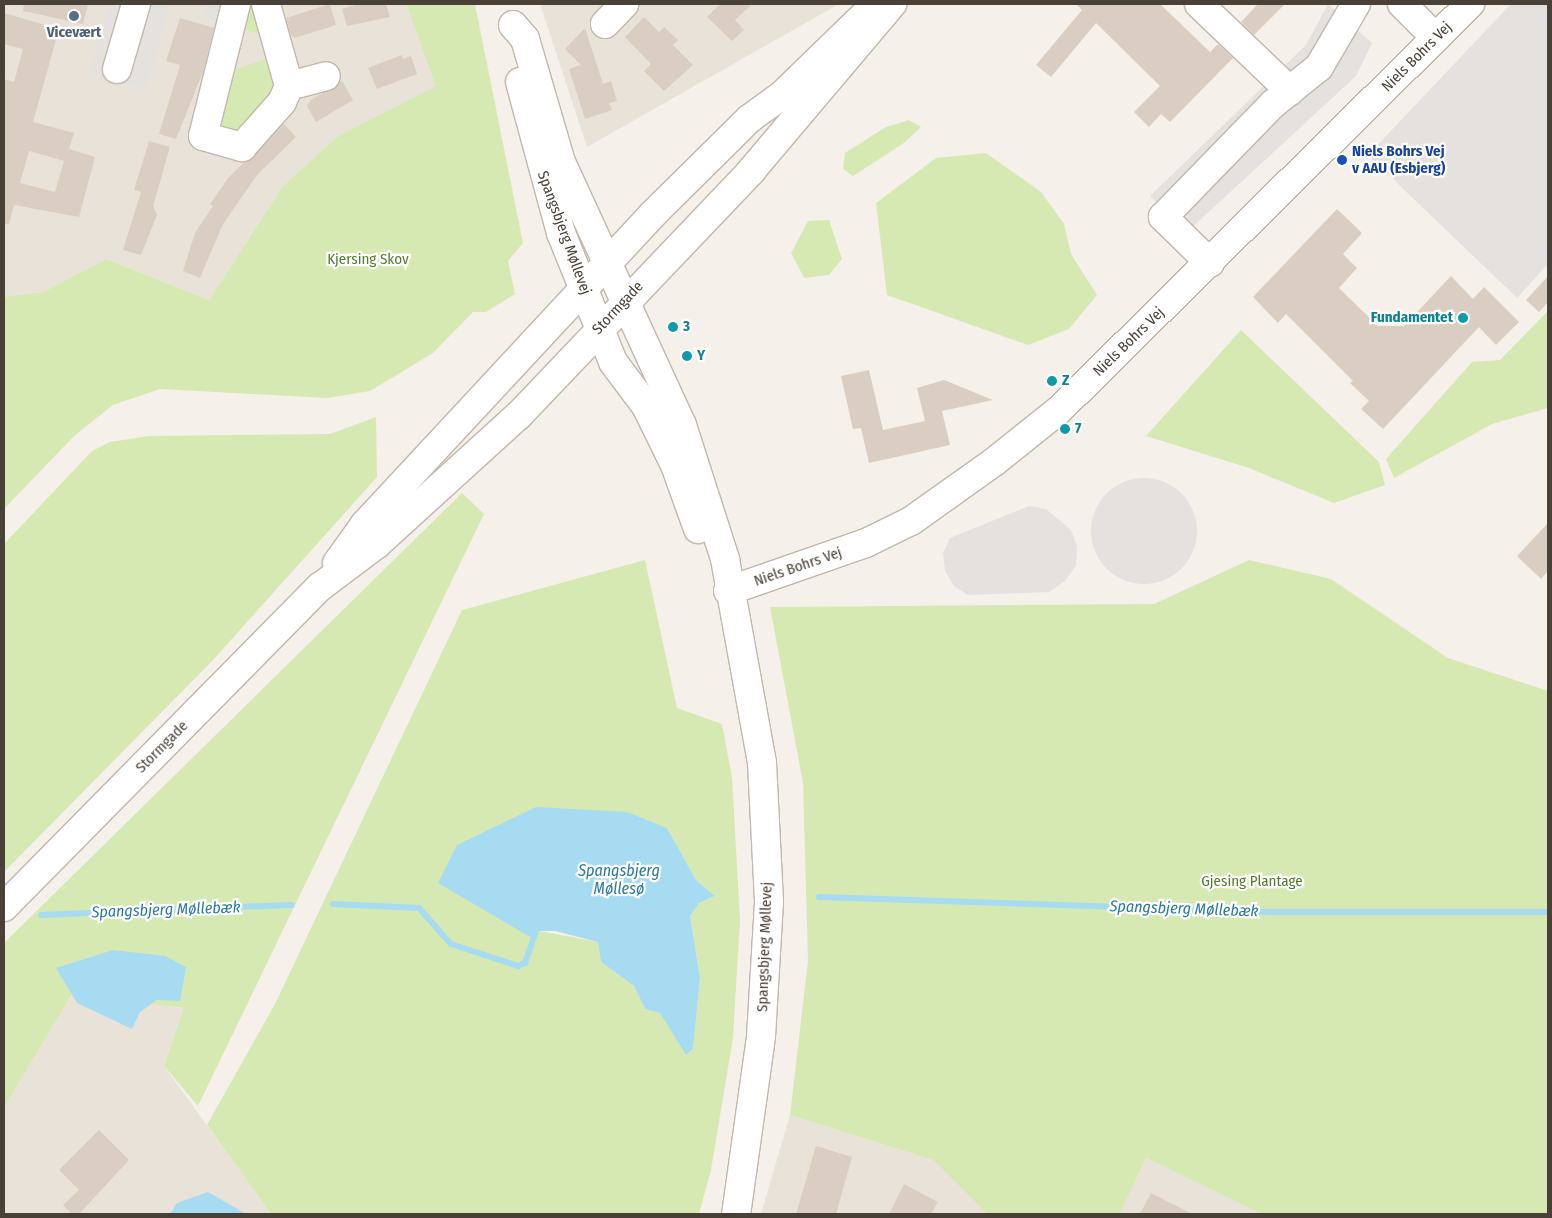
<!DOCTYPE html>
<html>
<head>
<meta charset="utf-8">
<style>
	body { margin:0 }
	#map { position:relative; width:1552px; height:1218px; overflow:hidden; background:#f5f0ea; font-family:"Fira Sans Condensed",sans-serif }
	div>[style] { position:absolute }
	.residential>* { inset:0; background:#e9e2d8 }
	.green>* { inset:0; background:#d7e9b3 }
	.parking>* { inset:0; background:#e4e1de }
	.round { border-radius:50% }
	.water>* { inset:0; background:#a7dbf1 }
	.stream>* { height:6px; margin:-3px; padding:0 3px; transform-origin:3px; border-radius:3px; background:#a7dbf1 }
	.building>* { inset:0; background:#dacec2 }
	.roads { filter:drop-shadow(1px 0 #c1b7ac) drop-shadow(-1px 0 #c1b7ac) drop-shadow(0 1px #c1b7ac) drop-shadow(0 -1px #c1b7ac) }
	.minor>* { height:28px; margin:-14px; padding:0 14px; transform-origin:14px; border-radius:14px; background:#fff }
	.dots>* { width:14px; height:14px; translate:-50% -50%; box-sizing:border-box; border:2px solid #fff; border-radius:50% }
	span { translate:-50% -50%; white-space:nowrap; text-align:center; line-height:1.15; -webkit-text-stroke:4.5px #fff; paint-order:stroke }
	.service-label { font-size:15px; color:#4e5e75; font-weight:700 }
	.street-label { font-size:15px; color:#494038 }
	.transit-label { font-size:15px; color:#164399; font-weight:700 }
	.left { translate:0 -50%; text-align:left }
	.park-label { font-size:15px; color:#527c2a }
	.culture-label { font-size:15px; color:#0d838f; font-weight:700 }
	.right { translate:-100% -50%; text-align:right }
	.water-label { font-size:16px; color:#2a7a9e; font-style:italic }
	.frame { position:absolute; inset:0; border:5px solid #494038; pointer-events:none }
</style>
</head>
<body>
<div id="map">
	<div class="residential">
		<i style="clip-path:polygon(4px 4px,406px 4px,437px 86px,338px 136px,283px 186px,209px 300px,106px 259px,43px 292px,4px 297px)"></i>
		<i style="clip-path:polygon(540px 4px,839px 4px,587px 147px)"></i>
		<i style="clip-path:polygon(72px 994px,185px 1008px,164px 1066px,271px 1214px,4px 1214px,4px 1108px)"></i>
		<i style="clip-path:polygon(790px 1115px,933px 1160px,987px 1214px,761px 1214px)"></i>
		<i style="clip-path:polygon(1146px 1158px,1261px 1214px,1120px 1214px)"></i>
	</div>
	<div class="green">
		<i style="clip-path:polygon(244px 4px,256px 4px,267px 36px,237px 28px)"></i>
		<i style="clip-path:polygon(406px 4px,475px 4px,523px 243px,508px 261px,515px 294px,486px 312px,473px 312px,433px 353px,370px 391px,327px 398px,160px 389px,113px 405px,74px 436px,4px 509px,4px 297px,43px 292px,106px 259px,209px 300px,283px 186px,338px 136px,436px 86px)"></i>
		<i style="clip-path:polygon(271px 57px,277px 86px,272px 101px,235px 135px,221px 133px,214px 116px,228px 72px)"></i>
		<i style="clip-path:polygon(909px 120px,921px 127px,904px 143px,853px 176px,843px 169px,845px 153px,886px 127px)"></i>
		<i style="clip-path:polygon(986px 153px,1041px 192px,1064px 224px,1071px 254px,1097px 295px,1069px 329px,1028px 345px,887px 295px,876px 203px,936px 158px)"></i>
		<i style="clip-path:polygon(829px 220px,842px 259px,829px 275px,804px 278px,791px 253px,808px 221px)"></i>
		<i style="clip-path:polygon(1548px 311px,1548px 408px,1492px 424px,1394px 478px,1386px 459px,1472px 362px,1500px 360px)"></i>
		<i style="clip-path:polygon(1241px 330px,1379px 462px,1385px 485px,1334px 503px,1249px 468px,1146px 436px)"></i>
		<i style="clip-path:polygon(376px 417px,377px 477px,214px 659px,4px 872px,4px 544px,92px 451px,110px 442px,149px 436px,330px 434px)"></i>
		<i style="clip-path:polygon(462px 493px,484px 514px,198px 1106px,164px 1066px,184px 1008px,72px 994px,4px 1108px,4px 943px)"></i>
		<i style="clip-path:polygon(evenodd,645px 560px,677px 708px,722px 724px,732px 777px,740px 920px,733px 1038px,711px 1170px,699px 1214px,271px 1214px,207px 1125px,275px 1004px,462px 610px,645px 560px,667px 828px,696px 880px,715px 896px,699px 903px,690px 916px,700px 978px,693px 1049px,686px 1054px,660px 1013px,645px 1009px,634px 986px,601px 962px,599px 942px,539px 931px,667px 828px)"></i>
		<i style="clip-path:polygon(1249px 560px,1331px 579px,1448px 658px,1548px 691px,1548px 1214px,1261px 1214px,1146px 1158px,1120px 1214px,987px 1214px,933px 1160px,790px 1115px,808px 961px,803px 783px,770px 607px,1154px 604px)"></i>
	</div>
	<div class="parking">
		<i style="clip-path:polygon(109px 4px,169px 4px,146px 89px,89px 74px)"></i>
		<i style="clip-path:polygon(206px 4px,225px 4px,220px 21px,203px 16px)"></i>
		<i style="clip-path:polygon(1328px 4px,1372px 43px,1356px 76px,1187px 232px,1150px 196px,1306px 45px)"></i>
		<i style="clip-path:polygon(1511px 4px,1548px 4px,1548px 264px,1517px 298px,1368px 155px)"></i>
		<i class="round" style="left:1091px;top:478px;width:106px;height:106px"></i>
		<i style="clip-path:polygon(1029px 506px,1046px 509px,1071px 530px,1077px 546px,1076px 565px,1066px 580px,1049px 592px,968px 595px,954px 586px,945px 571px,943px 553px,950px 538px)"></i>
	</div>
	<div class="water">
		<i style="clip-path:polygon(536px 807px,627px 812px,667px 828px,696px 880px,715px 896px,699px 903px,690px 916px,700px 978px,693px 1049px,686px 1055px,660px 1013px,645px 1009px,634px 986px,601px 962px,598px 942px,555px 931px,539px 931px,532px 938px,438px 883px,457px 845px)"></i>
		<i style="clip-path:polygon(113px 950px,165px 956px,186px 967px,180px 1001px,157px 1000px,140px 1012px,132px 1029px,77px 1003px,56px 968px)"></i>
		<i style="clip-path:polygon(208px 1192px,246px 1214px,170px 1214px,177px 1203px)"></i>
	</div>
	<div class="stream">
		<i style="left:819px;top:897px;width:452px;rotate:1.9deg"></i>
		<i style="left:1271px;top:912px;width:277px"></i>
		<i style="left:333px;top:904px;width:86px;rotate:2.7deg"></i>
		<i style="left:419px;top:908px;width:48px;rotate:48.4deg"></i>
		<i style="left:451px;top:944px;width:71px;rotate:18.2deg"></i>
		<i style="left:518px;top:966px;width:8px;rotate:-23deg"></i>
		<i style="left:525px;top:963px;width:34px;rotate:-71deg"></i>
		<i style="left:41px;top:915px;width:251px;rotate:-2.3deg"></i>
	</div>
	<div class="building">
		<i style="clip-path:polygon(24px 4px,88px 4px,83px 24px,23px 11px)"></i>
		<i style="clip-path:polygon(330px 4px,336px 25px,295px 38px,291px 35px,286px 18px)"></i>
		<i style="clip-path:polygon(358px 4px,386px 4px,390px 17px,347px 26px,342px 9px)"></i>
		<i style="clip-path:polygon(720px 4px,752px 4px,735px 20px,744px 30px,732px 41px,707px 17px)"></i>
		<i style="clip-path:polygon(1076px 4px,1160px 4px,1210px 52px,1218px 44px,1233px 58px,1170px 122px,1161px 114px,1149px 127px,1134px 112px,1160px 86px,1096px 23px,1051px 77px,1036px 65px,1082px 10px)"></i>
		<i style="clip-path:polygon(1258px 4px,1285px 4px,1254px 35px,1241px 22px)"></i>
		<i style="clip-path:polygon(evenodd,4px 13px,59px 29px,33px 122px,74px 133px,69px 149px,95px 157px,79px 217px,14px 205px,9px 224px,4px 224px,4px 79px,14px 82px,23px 49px,4px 44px,4px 13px,29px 151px,64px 161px,55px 192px,20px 183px,29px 151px)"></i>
		<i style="clip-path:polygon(644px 17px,659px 32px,664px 27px,678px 40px,673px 45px,693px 65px,664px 91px,644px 71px,651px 64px,625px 37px)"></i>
		<i style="clip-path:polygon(180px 18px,214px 28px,203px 72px,176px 139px,159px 134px,180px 65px,166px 61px)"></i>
		<i style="clip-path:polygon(585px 28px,603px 84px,611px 81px,617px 101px,609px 103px,612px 110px,585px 119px,569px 69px,581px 65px,565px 49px)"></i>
		<i style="clip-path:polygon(402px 55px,403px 59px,411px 56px,417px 74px,377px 89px,368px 68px)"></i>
		<i style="clip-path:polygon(342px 81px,353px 100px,316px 122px,307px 106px,311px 100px)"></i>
		<i style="clip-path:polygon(284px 124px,296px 137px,257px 175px,223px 224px,200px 278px,183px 271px,195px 233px,213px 206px,210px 204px,229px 177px)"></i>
		<i style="clip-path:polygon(149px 141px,170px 147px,153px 206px,157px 215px,141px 255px,123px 250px,141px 192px,134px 190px)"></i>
		<i style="clip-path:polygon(1337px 209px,1362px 233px,1343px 254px,1357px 268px,1339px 288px,1378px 326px,1404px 326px,1451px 276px,1473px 299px,1484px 287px,1519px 322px,1496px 345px,1479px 327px,1383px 429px,1361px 409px,1369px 401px,1350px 383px,1353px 381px,1286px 314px,1278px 323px,1253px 297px)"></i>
		<i style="clip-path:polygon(1548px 276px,1548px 302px,1539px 312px,1526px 300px)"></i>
		<i style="clip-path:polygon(869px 370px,883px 430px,925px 421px,917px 388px,944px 380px,993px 400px,942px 411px,950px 445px,869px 463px,861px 428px,853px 429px,841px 376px)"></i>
		<i style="clip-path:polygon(1548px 523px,1548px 571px,1541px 579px,1517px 556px)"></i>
		<i style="clip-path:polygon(99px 1130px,129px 1160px,79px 1214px,72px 1214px,63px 1205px,79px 1190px,59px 1170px)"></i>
		<i style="clip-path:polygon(816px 1146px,852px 1157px,836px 1214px,796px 1214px)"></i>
		<i style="clip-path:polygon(904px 1184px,938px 1202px,931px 1214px,889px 1214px)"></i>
		<i style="clip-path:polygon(1151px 1193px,1192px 1214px,1140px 1214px)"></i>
	</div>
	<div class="roads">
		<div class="minor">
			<i style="left:236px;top:4px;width:136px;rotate:104deg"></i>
			<i style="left:203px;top:136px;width:41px;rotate:15.8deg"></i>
			<i style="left:242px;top:147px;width:60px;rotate:-48.4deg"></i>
			<i style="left:282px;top:102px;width:17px;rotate:-66deg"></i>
			<i style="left:289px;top:86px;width:85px;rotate:-105.7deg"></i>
			<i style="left:1199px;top:4px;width:126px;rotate:43.7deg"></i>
			<i style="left:1402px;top:4px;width:48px;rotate:45deg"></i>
			<i style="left:605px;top:24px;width:28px;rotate:-46deg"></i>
			<i style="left:513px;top:25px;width:18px;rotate:49deg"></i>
			<i style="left:525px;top:39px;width:128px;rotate:73.7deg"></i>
			<i style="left:561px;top:162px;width:289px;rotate:65.3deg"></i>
			<i style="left:682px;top:425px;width:141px;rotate:72.2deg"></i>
			<i style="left:725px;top:559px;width:207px;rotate:79.7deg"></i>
			<i style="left:762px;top:763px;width:139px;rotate:87.1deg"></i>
			<i style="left:769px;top:902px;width:135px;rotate:93.4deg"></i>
			<i style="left:761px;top:1037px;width:179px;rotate:98deg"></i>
			<i style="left:117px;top:69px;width:68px;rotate:-73.7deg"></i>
			<i style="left:520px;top:82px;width:156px;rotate:74.8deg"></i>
			<i style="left:561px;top:233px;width:139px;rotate:68deg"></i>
			<i style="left:613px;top:362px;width:55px;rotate:53.1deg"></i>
			<i style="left:646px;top:406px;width:66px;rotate:63.8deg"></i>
			<i style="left:675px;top:465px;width:68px;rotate:70.2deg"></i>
			<i style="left:289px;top:86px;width:38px;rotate:-15deg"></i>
			<i style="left:1210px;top:263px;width:66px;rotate:-135.6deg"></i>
			<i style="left:1163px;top:217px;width:158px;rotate:-45.8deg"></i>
			<i style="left:1273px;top:104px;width:59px;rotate:-38.8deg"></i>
			<i style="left:1319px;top:67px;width:73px;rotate:-59.6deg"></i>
			<i style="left:337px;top:563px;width:48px;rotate:-54.3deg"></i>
			<i style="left:365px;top:524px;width:422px;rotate:-47.1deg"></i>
			<i style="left:652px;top:215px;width:136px;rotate:-44.7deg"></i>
			<i style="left:749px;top:119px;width:39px;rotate:-36deg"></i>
			<i style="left:781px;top:96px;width:128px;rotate:-44.1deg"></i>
			<i style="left:728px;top:591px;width:146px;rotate:-19.2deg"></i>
			<i style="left:866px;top:543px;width:50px;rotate:-26.1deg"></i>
			<i style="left:911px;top:521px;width:102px;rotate:-35.4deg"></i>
			<i style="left:994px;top:462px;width:83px;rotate:-38.7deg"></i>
			<i style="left:1059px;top:410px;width:578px;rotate:-44.65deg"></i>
			<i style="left:4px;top:907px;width:450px;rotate:-45.4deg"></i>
			<i style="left:320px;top:587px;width:71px;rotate:-37deg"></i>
			<i style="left:377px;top:544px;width:192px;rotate:-42.3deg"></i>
			<i style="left:519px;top:415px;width:337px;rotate:-46.4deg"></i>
			<i style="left:751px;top:171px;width:219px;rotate:-49.8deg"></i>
		</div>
	</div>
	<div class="dots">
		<i style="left:74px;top:16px;background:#5c6f8a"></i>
		<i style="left:1342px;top:160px;background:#1a4fb4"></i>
		<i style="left:1463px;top:318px;background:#0f9aa8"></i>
		<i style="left:673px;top:327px;background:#0f9aa8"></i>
		<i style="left:687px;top:356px;background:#0f9aa8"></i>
		<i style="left:1052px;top:381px;background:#0f9aa8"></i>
		<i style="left:1065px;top:429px;background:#0f9aa8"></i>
	</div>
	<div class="service-label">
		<span style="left:74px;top:33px">Vicevært</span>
	</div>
	<div class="street-label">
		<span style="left:1417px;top:57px;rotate:-45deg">Niels Bohrs Vej</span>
		<span style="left:564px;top:233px;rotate:70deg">Spangsbjerg Møllevej</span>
		<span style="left:618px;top:308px;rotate:-47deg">Stormgade</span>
		<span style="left:1129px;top:342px;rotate:-44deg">Niels Bohrs Vej</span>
		<span style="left:798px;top:567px;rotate:-19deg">Niels Bohrs Vej</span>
		<span style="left:162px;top:747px;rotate:-45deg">Stormgade</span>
		<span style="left:765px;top:947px;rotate:-88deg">Spangsbjerg Møllevej</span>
	</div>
	<div class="transit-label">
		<span class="left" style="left:1352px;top:160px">Niels Bohrs Vej<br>v AAU (Esbjerg)</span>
	</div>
	<div class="park-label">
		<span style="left:368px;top:260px">Kjersing Skov</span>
		<span style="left:1252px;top:882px">Gjesing Plantage</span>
	</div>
	<div class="culture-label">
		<span class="right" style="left:1453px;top:318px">Fundamentet</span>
		<span class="left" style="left:683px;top:327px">3</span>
		<span class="left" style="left:697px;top:356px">Y</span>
		<span class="left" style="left:1062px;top:381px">Z</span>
		<span class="left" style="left:1075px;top:429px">7</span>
	</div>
	<div class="water-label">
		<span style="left:619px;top:880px">Spangsbjerg<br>Møllesø</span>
		<span style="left:1184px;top:909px;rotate:2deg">Spangsbjerg Møllebæk</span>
		<span style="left:166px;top:910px;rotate:-2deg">Spangsbjerg Møllebæk</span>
	</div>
	<div class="frame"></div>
</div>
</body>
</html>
